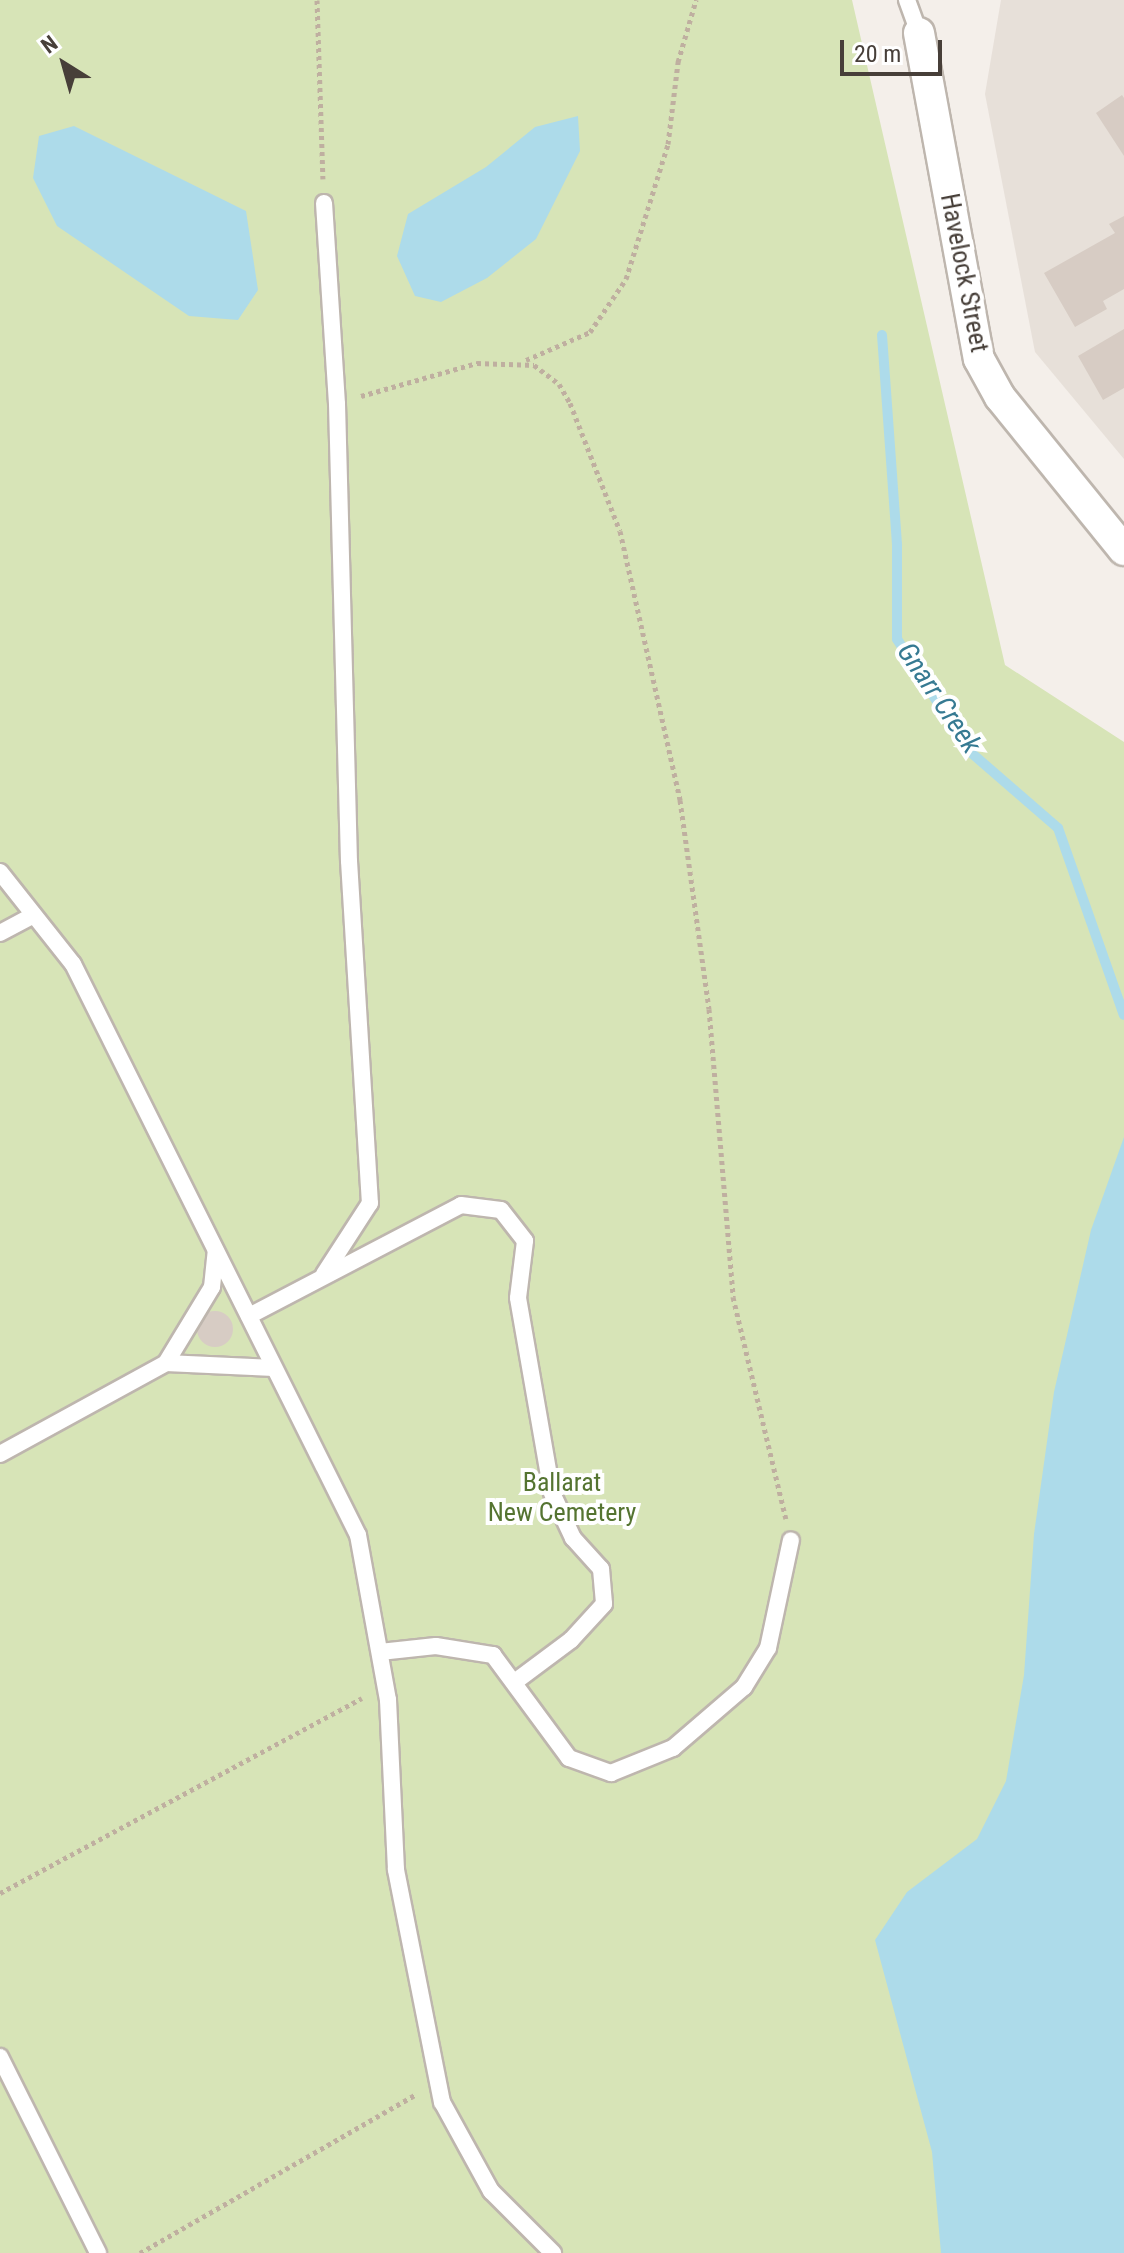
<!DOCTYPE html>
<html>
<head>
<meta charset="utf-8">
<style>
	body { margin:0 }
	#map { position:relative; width:1124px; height:2253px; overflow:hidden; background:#f4efea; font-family:"Roboto Condensed",sans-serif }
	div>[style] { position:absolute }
	.residential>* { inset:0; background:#e7e0d9 }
	.green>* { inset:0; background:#d7e4b7 }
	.water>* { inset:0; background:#addbea }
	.stream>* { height:10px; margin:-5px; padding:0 5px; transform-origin:5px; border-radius:5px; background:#addbea }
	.building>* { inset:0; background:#d7ccc4 }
	.round { border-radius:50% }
	.path>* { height:5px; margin-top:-2.5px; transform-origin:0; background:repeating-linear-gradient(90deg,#bfafa0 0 4px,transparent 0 8px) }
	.roads { filter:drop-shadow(2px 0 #beb6ae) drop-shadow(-2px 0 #beb6ae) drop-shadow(0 2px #beb6ae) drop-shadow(0 -2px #beb6ae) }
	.service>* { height:16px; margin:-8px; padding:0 8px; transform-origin:8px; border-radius:8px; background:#fff }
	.minor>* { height:30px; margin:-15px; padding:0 15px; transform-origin:15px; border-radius:15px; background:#fff }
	span { translate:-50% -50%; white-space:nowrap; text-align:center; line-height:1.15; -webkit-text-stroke:8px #fff; paint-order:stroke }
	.street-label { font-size:26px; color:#473f39 }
	.park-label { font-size:26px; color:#557431 }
	.water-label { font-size:28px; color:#367a92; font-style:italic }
	.north { position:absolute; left:24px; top:24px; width:80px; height:80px; -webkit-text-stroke:6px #fff; paint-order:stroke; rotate:323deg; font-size:22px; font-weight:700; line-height:32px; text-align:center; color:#473f39 }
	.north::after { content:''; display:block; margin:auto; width:28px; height:36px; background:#473f39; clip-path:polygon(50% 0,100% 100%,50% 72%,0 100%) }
	.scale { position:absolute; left:840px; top:40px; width:102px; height:36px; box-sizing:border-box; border:4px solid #473f39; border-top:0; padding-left:10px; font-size:24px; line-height:28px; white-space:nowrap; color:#473f39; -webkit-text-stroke:6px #fff; paint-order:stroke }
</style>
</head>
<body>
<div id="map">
	<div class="residential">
		<i style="clip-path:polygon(1001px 0,1124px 0,1124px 459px,1035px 352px,985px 94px)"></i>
	</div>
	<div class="green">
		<i style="clip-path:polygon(0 0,852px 0,1005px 665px,1124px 742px,1124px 2253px,0 2253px)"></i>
	</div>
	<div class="water">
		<i style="clip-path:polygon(578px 116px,580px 151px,536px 239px,487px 278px,441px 302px,415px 296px,397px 256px,408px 214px,486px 167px,535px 127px)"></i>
		<i style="clip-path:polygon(74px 126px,246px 211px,258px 290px,238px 320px,189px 316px,57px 226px,33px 178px,39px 136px)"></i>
		<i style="clip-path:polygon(1124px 1137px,1124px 2253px,941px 2253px,932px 2152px,875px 1940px,907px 1892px,977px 1839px,1006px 1781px,1024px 1675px,1034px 1534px,1054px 1392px,1091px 1230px)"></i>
	</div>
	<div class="stream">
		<i style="left:882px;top:335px;width:211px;rotate:85.9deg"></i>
		<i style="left:897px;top:545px;width:94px;rotate:90deg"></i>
		<i style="left:897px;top:639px;width:132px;rotate:57.4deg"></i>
		<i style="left:968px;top:750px;width:119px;rotate:40.9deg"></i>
		<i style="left:1058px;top:828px;width:198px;rotate:70.6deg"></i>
	</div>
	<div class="building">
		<i style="clip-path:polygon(1122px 95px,1124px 98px,1124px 156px,1096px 113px)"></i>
		<i style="clip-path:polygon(1124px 216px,1124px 289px,1103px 301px,1107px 309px,1075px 327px,1044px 273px,1115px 233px,1109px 224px)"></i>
		<i style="clip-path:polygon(1124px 329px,1124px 388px,1103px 400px,1078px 356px)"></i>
		<i class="round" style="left:197px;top:1311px;width:36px;height:36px"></i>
	</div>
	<div class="path">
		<i style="left:317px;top:0;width:179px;rotate:88.1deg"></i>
		<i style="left:526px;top:360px;width:70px;rotate:-23.6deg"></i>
		<i style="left:590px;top:332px;width:64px;rotate:-55.8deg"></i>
		<i style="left:626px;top:279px;width:141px;rotate:-72.7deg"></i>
		<i style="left:668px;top:144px;width:83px;rotate:-83deg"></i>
		<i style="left:678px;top:62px;width:65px;rotate:-73.8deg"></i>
		<i style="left:361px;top:396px;width:121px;rotate:-15.9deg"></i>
		<i style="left:477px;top:363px;width:57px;rotate:2deg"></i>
		<i style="left:534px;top:365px;width:31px;rotate:37deg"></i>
		<i style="left:559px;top:384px;width:22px;rotate:60deg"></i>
		<i style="left:570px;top:403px;width:137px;rotate:68.7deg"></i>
		<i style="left:620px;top:531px;width:276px;rotate:77.4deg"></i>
		<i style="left:680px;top:800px;width:211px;rotate:82.1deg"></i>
		<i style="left:709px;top:1009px;width:289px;rotate:85.2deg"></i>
		<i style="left:733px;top:1297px;width:228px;rotate:76.6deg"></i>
		<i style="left:0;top:1893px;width:411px;rotate:-28.3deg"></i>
		<i style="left:140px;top:2253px;width:319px;rotate:-29.9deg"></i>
	</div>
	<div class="roads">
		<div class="service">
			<i style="left:907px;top:0;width:35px;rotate:70deg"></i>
			<i style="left:324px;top:203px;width:201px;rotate:86.3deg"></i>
			<i style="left:337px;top:404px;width:457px;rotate:88.5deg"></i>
			<i style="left:349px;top:861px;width:343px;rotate:86.5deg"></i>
			<i style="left:370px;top:1203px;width:85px;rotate:122.9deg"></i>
			<i style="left:0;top:872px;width:117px;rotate:51.6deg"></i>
			<i style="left:73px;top:964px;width:638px;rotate:63.48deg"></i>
			<i style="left:358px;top:1535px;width:168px;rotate:79.7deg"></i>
			<i style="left:388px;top:1700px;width:170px;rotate:87.3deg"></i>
			<i style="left:396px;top:1870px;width:237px;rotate:78.8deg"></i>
			<i style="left:442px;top:2102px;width:102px;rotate:61.2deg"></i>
			<i style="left:491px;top:2191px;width:88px;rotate:45deg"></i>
			<i style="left:0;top:933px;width:38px;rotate:-28deg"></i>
			<i style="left:249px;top:1316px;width:239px;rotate:-27.6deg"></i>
			<i style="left:461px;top:1205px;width:40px;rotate:7.1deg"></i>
			<i style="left:501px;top:1210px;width:39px;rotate:52deg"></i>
			<i style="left:525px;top:1241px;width:57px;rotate:97deg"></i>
			<i style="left:518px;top:1298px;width:198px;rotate:80.1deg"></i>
			<i style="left:552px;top:1493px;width:50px;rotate:65deg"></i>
			<i style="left:573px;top:1538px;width:42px;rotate:47.9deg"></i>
			<i style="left:601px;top:1569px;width:35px;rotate:85deg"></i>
			<i style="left:604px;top:1604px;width:49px;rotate:132.5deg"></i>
			<i style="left:571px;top:1640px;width:69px;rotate:143.3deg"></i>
			<i style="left:166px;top:1363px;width:89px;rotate:-58.8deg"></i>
			<i style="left:212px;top:1287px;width:36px;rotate:-84deg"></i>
			<i style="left:0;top:1454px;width:189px;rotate:-28.7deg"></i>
			<i style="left:166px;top:1363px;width:108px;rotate:2.7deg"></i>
			<i style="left:380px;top:1652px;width:56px;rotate:-6.1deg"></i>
			<i style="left:436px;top:1646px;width:58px;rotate:9deg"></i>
			<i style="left:493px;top:1655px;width:128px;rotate:53.6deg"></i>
			<i style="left:569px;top:1758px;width:45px;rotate:19.7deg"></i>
			<i style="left:611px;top:1773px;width:67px;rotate:-22deg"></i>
			<i style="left:673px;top:1748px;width:94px;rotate:-40.7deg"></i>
			<i style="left:744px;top:1687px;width:46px;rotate:-58.4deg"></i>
			<i style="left:768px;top:1648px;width:110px;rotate:-78deg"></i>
			<i style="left:0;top:2057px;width:219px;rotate:63.4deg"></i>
		</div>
		<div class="minor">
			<i style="left:919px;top:33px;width:331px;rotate:79.6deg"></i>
			<i style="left:979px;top:359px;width:43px;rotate:61.1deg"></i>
			<i style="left:1000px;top:397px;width:197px;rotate:51deg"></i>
		</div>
	</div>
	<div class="street-label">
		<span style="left:964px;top:273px;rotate:79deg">Havelock Street</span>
	</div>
	<div class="park-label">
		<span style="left:562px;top:1498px">Ballarat<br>New Cemetery</span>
	</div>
	<div class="water-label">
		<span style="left:939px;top:698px;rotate:56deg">Gnarr Creek</span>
	</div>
	<div class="north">N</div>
	<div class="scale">20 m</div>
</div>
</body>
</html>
